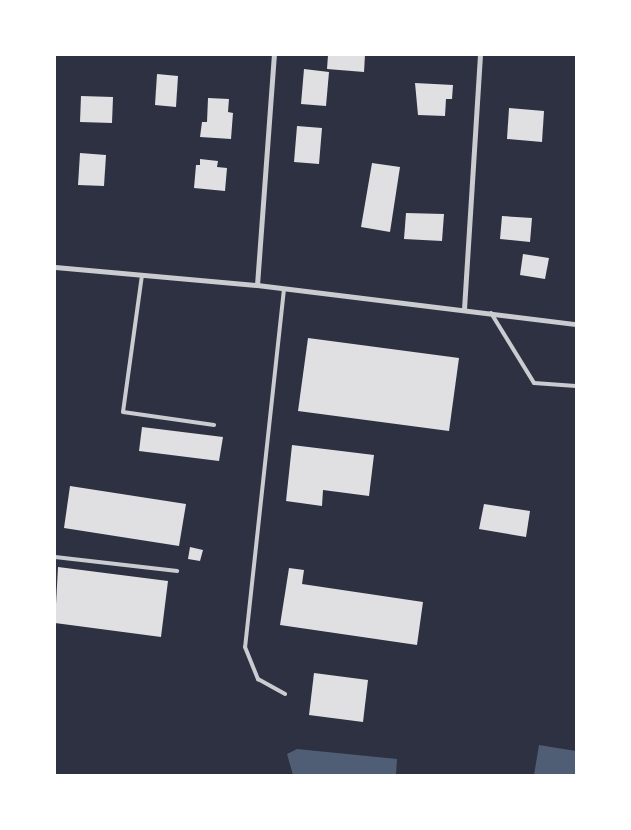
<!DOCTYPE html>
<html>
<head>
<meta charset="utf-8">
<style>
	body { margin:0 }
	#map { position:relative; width:631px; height:830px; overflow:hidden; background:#2d3142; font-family:"Sofia Sans Condensed",sans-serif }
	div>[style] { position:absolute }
	.water>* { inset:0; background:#4f5d75 }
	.building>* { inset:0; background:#e0e0e3 }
	.service>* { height:4px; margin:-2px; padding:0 2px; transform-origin:2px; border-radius:2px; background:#caccd0 }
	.minor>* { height:5px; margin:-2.5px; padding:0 2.5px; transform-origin:2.5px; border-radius:2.5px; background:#caccd0 }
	span { translate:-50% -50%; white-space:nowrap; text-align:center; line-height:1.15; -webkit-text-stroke:4px #fff; paint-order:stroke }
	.frame { position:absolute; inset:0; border:56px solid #fff; pointer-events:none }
</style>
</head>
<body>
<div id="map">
	<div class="water">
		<i style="clip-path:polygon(539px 745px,576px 751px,576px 775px,534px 775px)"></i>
		<i style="clip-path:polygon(297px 749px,397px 759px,396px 775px,293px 775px,287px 754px)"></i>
	</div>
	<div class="building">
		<i style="clip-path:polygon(328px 55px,365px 55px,364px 72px,327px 69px)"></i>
		<i style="clip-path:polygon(304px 69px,329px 72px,326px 106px,301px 104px)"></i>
		<i style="clip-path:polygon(157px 74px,178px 76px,176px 107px,155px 105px)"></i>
		<i style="clip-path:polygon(415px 83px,453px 85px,452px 99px,446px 99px,445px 116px,418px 115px)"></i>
		<i style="clip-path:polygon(81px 96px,113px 97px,112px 123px,80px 122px)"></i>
		<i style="clip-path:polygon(208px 98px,229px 99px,228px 112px,233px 113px,231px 139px,200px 137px,202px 122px,207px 122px)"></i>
		<i style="clip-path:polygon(509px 108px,544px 111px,542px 142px,507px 139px)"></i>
		<i style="clip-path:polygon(297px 126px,322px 128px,319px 164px,294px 162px)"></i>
		<i style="clip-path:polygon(80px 153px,106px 155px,104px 186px,78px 185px)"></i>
		<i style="clip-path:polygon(200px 159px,218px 161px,217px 167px,227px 168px,225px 191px,194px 188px,196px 165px,200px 165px)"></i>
		<i style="clip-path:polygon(372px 163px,400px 167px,390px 232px,361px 227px)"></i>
		<i style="clip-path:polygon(406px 213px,444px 214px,442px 241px,404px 239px)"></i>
		<i style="clip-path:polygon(502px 216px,532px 218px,530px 242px,500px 239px)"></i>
		<i style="clip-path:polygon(523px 254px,549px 258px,545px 279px,520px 275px)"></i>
		<i style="clip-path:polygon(308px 338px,459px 358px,449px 431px,298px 411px)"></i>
		<i style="clip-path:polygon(142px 427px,223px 437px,219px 461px,139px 451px)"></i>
		<i style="clip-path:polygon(292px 445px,374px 455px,369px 496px,323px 490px,322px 506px,286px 501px)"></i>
		<i style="clip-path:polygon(70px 486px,186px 504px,179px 546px,64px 528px)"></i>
		<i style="clip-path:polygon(484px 504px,530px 511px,526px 537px,479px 529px)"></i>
		<i style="clip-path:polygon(190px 547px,203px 550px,200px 561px,188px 559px)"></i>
		<i style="clip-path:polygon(58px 567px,168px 581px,161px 637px,55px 623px)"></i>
		<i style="clip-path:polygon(289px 568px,304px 570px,302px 584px,423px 602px,417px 645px,280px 625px)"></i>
		<i style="clip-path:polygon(314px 673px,368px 680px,363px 722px,309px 715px)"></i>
	</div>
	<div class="service">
		<i style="left:142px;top:275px;width:138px;rotate:97.9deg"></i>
		<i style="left:123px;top:412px;width:92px;rotate:8.1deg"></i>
		<i style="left:284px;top:289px;width:360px;rotate:96.2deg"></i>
		<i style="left:245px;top:647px;width:35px;rotate:68deg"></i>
		<i style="left:258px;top:679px;width:31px;rotate:29deg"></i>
		<i style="left:491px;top:313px;width:82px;rotate:58.4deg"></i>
		<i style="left:534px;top:383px;width:42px;rotate:4.1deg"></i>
		<i style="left:55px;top:557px;width:123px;rotate:6.5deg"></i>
	</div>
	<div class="minor">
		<i style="left:55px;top:267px;width:203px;rotate:5.1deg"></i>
		<i style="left:257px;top:285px;width:321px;rotate:7deg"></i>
		<i style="left:257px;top:285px;width:231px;rotate:-85.8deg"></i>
		<i style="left:464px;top:309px;width:255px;rotate:-86.4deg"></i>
	</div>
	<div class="frame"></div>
</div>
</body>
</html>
